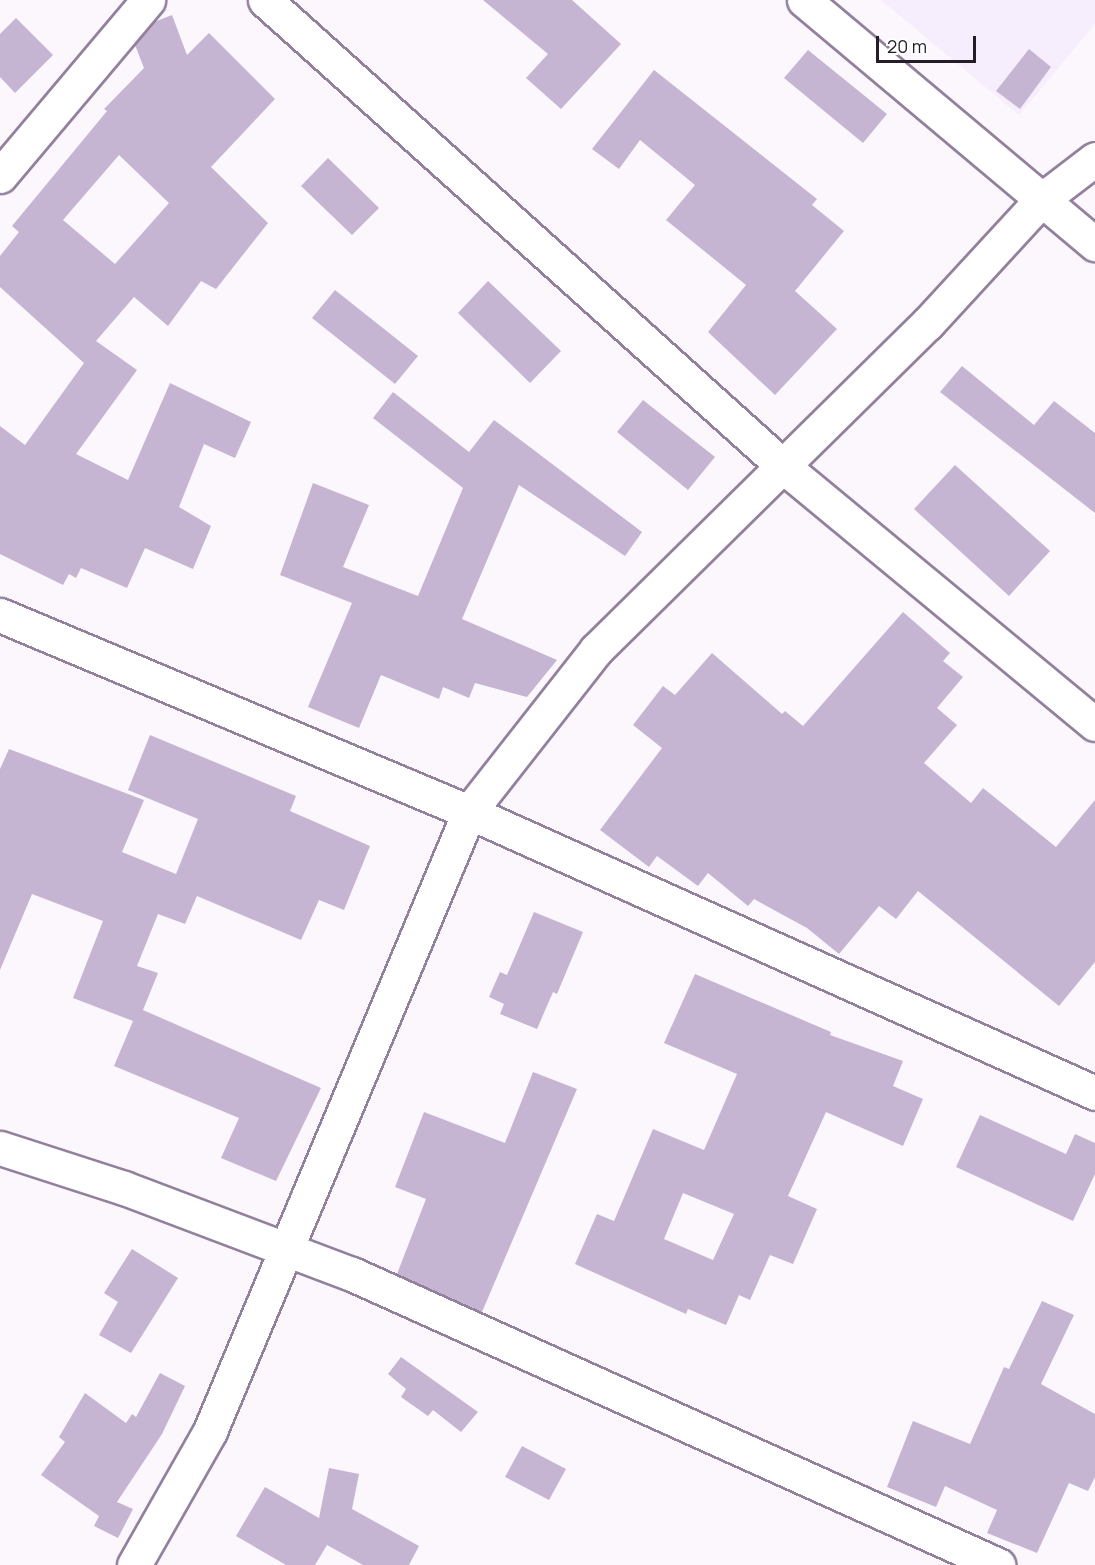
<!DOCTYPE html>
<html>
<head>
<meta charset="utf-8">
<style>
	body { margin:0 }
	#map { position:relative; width:1095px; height:1565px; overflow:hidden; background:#fbf7fd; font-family:Manrope,sans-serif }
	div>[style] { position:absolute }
	.built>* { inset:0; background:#f6eefd }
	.building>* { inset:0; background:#c6b5d2 }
	.roads { filter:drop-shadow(2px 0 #92819d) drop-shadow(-2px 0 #92819d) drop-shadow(0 2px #92819d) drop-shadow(0 -2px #92819d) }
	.minor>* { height:33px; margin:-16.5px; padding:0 16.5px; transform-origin:16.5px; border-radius:16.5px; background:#fff }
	span { translate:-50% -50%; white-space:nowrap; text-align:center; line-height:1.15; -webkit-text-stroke:5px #fff; paint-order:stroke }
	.scale { position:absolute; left:876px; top:36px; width:100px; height:27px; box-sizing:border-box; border:3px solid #241d28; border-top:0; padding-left:8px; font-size:18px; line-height:21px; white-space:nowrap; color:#241d28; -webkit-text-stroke:4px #fff; paint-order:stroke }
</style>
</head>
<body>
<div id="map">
	<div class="built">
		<i style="clip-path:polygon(881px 0,1095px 0,1095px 24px,1019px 115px)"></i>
	</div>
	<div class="building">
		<i style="clip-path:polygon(483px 0,572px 0,621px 44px,561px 109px,526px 78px,548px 54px)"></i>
		<i style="clip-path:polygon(evenodd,172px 15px,187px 55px,209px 33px,275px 99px,211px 167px,268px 223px,216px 289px,201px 281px,168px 326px,134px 297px,96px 341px,137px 370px,76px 454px,128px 480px,170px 383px,251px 422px,235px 458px,204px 444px,179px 507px,211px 526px,193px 569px,145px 548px,127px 588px,81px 568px,76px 578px,69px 574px,63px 585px,0 554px,0 426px,25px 445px,84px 363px,0 287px,0 256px,19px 232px,12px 226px,107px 111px,104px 109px,144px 68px,135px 45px,154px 22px,172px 15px,119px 155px,169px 203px,115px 264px,63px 220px,119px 155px)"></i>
		<i style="clip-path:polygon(16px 18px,53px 55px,15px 93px,0 77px,0 34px)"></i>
		<i style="clip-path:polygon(1029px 49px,1051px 67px,1020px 109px,996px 91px)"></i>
		<i style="clip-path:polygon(808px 50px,887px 114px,863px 143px,784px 78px)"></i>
		<i style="clip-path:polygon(654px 70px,817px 199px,812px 205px,844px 231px,795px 291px,837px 329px,775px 395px,708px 332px,746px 285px,666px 220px,695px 185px,640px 140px,619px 169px,592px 149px)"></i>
		<i style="clip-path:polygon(328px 158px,379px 208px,352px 235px,301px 186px)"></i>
		<i style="clip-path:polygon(488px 281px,561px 351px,530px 383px,458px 313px)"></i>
		<i style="clip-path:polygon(335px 290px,418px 356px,395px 384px,312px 318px)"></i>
		<i style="clip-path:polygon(962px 366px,1034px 425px,1054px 401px,1095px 433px,1095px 513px,940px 392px)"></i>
		<i style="clip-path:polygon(393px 392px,469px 452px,494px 420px,642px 532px,625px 556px,519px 485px,462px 619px,557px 660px,527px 697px,475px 683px,469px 698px,443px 687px,439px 699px,381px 675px,359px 728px,308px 707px,352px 603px,280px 575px,313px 483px,369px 505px,343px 567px,418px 596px,463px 488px,373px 418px)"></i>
		<i style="clip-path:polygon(643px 400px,715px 457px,688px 490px,617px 432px)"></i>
		<i style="clip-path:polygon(955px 465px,1050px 551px,1009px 596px,914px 509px)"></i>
		<i style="clip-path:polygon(903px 612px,950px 653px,943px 661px,963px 677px,937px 708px,957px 725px,924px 763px,971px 803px,983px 788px,1056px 847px,1095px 800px,1095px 962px,1059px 1006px,918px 891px,896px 919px,879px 906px,839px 954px,807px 928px,754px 899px,748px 906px,708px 873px,698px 886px,657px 856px,649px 867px,600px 830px,662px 748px,633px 725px,663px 686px,675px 695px,712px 653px,782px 714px,785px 711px,803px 726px)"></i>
		<i style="clip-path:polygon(150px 735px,296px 796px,290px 811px,370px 846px,344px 910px,319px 900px,301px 940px,197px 896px,185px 924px,158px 914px,137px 966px,158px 973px,143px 1010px,321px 1088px,276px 1181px,221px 1158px,239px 1118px,114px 1066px,133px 1021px,73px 998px,103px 921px,32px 894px,0 970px,0 769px,9px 749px,144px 800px,122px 852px,176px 874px,198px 819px,128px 790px)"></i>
		<i style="clip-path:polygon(534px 912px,583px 932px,557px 994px,553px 992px,537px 1029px,500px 1014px,504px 1004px,489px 997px,500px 972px,507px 975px)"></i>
		<i style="clip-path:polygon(evenodd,695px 974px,831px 1032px,830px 1035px,903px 1061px,893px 1086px,923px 1099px,903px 1146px,826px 1112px,788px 1196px,817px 1209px,793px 1264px,770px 1255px,750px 1300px,739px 1295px,726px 1325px,688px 1309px,686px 1314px,575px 1264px,597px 1214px,614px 1221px,653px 1129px,704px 1150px,737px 1074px,664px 1043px,695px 974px,683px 1193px,734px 1214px,713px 1260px,664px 1239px,683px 1193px)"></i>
		<i style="clip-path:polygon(533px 1072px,577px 1089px,482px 1312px,397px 1274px,426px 1199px,395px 1187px,424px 1112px,505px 1143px)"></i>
		<i style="clip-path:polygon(980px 1115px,1066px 1154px,1075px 1134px,1095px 1143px,1095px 1174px,1073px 1221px,956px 1167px)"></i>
		<i style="clip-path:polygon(132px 1249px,178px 1278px,131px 1353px,99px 1335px,118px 1302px,104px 1293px)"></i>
		<i style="clip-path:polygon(1042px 1301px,1074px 1315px,1041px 1384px,1095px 1414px,1095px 1477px,1088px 1491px,1069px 1483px,1037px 1553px,987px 1533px,997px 1510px,945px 1486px,936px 1507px,887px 1487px,913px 1421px,970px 1444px,1004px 1367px,1009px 1369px)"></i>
		<i style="clip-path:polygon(401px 1357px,478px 1412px,461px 1432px,433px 1410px,428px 1416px,401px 1397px,406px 1389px,388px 1374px)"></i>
		<i style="clip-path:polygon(160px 1373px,185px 1386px,162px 1434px,117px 1502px,133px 1509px,118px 1538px,94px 1526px,99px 1516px,41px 1475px,65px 1442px,59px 1437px,85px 1393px,126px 1423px,132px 1414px,136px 1417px)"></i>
		<i style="clip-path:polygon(522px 1446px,566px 1469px,549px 1500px,505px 1477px)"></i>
		<i style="clip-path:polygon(329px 1468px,359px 1474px,352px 1509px,419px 1546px,409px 1565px,363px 1565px,327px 1545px,315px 1565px,286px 1565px,236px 1536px,265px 1487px,319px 1518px)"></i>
	</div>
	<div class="roads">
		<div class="minor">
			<i style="left:265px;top:0;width:698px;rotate:41.98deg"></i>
			<i style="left:784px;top:467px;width:403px;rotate:39.6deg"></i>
			<i style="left:804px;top:0;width:380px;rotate:40deg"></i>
			<i style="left:0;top:176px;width:230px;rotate:-49.9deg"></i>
			<i style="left:0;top:615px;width:509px;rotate:22.78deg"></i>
			<i style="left:469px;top:812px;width:686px;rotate:24.17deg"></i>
			<i style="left:0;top:1148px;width:130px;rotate:17.9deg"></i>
			<i style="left:124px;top:1188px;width:244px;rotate:20.7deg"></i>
			<i style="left:352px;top:1274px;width:709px;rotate:24.25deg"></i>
			<i style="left:134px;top:1565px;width:154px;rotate:-60.4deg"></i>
			<i style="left:210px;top:1431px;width:671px;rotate:-67.29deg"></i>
			<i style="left:469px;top:812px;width:206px;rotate:-51.9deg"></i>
			<i style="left:596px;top:650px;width:465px;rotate:-44.6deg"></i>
			<i style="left:927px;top:324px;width:167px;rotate:-47.4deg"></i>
			<i style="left:1040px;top:201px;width:69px;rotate:-37.4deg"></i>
		</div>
	</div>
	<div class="scale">20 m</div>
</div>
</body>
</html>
